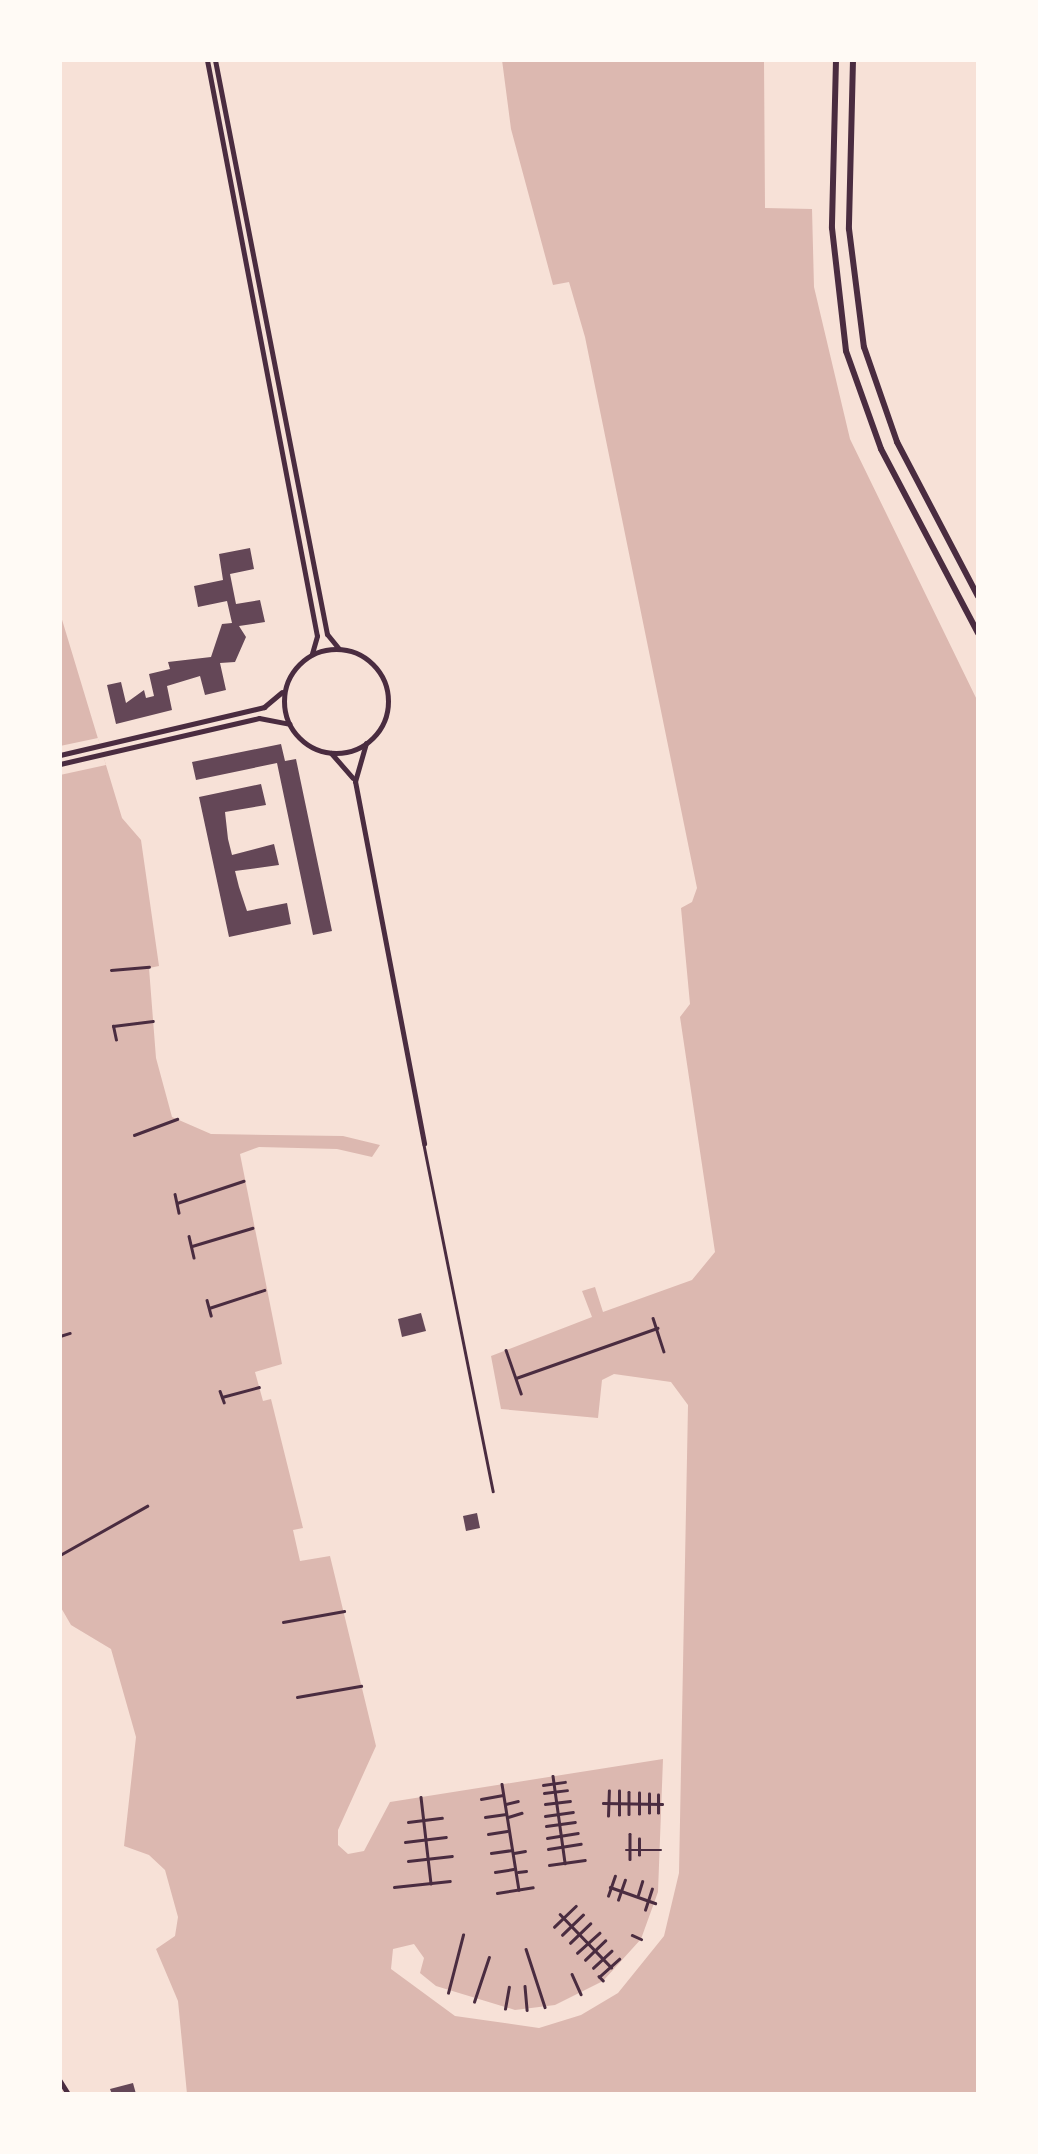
<!DOCTYPE html>
<html>
<head>
<meta charset="utf-8">
<style>
	body { margin:0 }
	#map { position:relative; width:1038px; height:2154px; overflow:hidden; background:#f7e1d7; font-family:"IBM Plex Serif",serif }
	div>[style] { position:absolute }
	.water>* { inset:0; background:#dcb8b0 }
	.pier>* { inset:0; background:#f7e1d7 }
	.building>* { inset:0; background:#644757 }
	.path>* { height:2.5px; margin:-1.25px; padding:0 1.25px; transform-origin:1.25px; border-radius:1.25px; background:#4a2c40 }
	.service>* { height:2.5px; margin:-1.25px; padding:0 1.25px; transform-origin:1.25px; border-radius:1.25px; background:#4a2c40 }
	.minor>* { height:5px; margin:-2.5px; padding:0 2.5px; transform-origin:2.5px; border-radius:2.5px; background:#4a2c40 }
	.tertiary>* { height:5px; margin:-2.5px; padding:0 2.5px; transform-origin:2.5px; border-radius:2.5px; background:#4a2c40 }
	.tertiary>.ring { margin:-2.5px; padding:0; box-sizing:content-box; background:none; border:5px solid #4a2c40; border-radius:50% }
	.secondary>* { height:6px; margin:-3px; padding:0 3px; transform-origin:3px; border-radius:3px; background:#4a2c40 }
	span { translate:-50% -50%; white-space:nowrap; text-align:center; line-height:1.15; -webkit-text-stroke:9px #fffaf5; paint-order:stroke }
	.frame { position:absolute; inset:0; border:62px solid #fffaf5; pointer-events:none }
</style>
</head>
<body>
<div id="map">
	<div class="water">
		<i style="clip-path:polygon(502px 60px,764px 60px,765px 208px,812px 209px,814px 287px,850px 439px,978px 702px,978px 2094px,187px 2094px,178px 2001px,156px 1949px,175px 1936px,178px 1917px,165px 1870px,149px 1855px,124px 1846px,136px 1737px,111px 1649px,71px 1625px,60px 1606px,60px 613px,122px 818px,141px 840px,159px 966px,149px 968px,156px 1058px,172px 1117px,211px 1134px,343px 1136px,380px 1145px,372px 1157px,337px 1149px,259px 1147px,240px 1154px,282px 1364px,255px 1372px,263px 1401px,271px 1399px,303px 1528px,293px 1530px,300px 1561px,330px 1556px,376px 1746px,338px 1830px,338px 1845px,348px 1854px,364px 1851px,390px 1802px,663px 1759px,658px 1892px,641px 1939px,603px 1981px,555px 2005px,515px 2010px,436px 1986px,420px 1973px,424px 1958px,414px 1944px,393px 1949px,391px 1969px,455px 2016px,539px 2028px,581px 2015px,618px 1993px,664px 1936px,679px 1873px,688px 1405px,671px 1382px,614px 1374px,602px 1380px,598px 1418px,501px 1409px,491px 1356px,592px 1317px,582px 1291px,595px 1287px,603px 1312px,692px 1280px,715px 1252px,680px 1017px,690px 1004px,681px 908px,692px 902px,697px 888px,585px 337px,569px 282px,553px 285px,511px 129px)"></i>
	</div>
	<div class="pier">
		<i style="clip-path:polygon(98px 738px,106px 765px,60px 775px,60px 746px)"></i>
	</div>
	<div class="building">
		<i style="clip-path:polygon(250px 548px,254px 569px,230px 574px,236px 604px,260px 600px,265px 622px,239px 626px,246px 637px,235px 662px,220px 663px,226px 690px,205px 695px,200px 676px,167px 686px,172px 710px,116px 724px,107px 685px,121px 682px,126px 703px,144px 690px,146px 698px,154px 696px,149px 674px,170px 669px,168px 662px,211px 657px,222px 624px,232px 623px,227px 601px,198px 607px,194px 586px,223px 580px,219px 554px)"></i>
		<i style="clip-path:polygon(281px 744px,285px 761px,296px 759px,332px 931px,313px 935px,277px 763px,196px 780px,192px 762px)"></i>
		<i style="clip-path:polygon(261px 784px,266px 805px,225px 812px,228px 839px,232px 855px,274px 844px,279px 865px,235px 871px,239px 887px,247px 911px,287px 903px,291px 924px,229px 937px,199px 797px)"></i>
		<i style="clip-path:polygon(421px 1313px,426px 1331px,402px 1337px,398px 1319px)"></i>
		<i style="clip-path:polygon(477px 1513px,480px 1528px,466px 1531px,463px 1516px)"></i>
		<i style="clip-path:polygon(133px 2083px,136px 2094px,112px 2094px,110px 2089px)"></i>
	</div>
	<div class="path">
		<i style="left:111px;top:970px;width:38px;rotate:-5deg"></i>
		<i style="left:116px;top:1040px;width:14px;rotate:-102deg"></i>
		<i style="left:113px;top:1026px;width:40px;rotate:-7.1deg"></i>
		<i style="left:134px;top:1135px;width:46px;rotate:-20.4deg"></i>
		<i style="left:175px;top:1194px;width:19px;rotate:78deg"></i>
		<i style="left:177px;top:1203px;width:70px;rotate:-18.4deg"></i>
		<i style="left:189px;top:1236px;width:22px;rotate:77deg"></i>
		<i style="left:192px;top:1246px;width:63px;rotate:-16.7deg"></i>
		<i style="left:207px;top:1300px;width:16px;rotate:75deg"></i>
		<i style="left:209px;top:1308px;width:58px;rotate:-18.1deg"></i>
		<i style="left:653px;top:1318px;width:35px;rotate:72deg"></i>
		<i style="left:60px;top:1336px;width:10px;rotate:-17deg"></i>
		<i style="left:506px;top:1350px;width:46px;rotate:70.8deg"></i>
		<i style="left:516px;top:1378px;width:150px;rotate:-19.5deg"></i>
		<i style="left:220px;top:1391px;width:12px;rotate:70deg"></i>
		<i style="left:222px;top:1397px;width:38px;rotate:-15deg"></i>
		<i style="left:60px;top:1555px;width:100px;rotate:-29.4deg"></i>
		<i style="left:283px;top:1622px;width:62px;rotate:-10.2deg"></i>
		<i style="left:297px;top:1697px;width:65px;rotate:-9.8deg"></i>
		<i style="left:553px;top:1776px;width:88px;rotate:82.1deg"></i>
		<i style="left:502px;top:1784px;width:107px;rotate:80.9deg"></i>
		<i style="left:543px;top:1785px;width:22px;rotate:-8deg"></i>
		<i style="left:629px;top:1792px;width:22px;rotate:90deg"></i>
		<i style="left:544px;top:1793px;width:23px;rotate:-7deg"></i>
		<i style="left:421px;top:1797px;width:87px;rotate:83.4deg"></i>
		<i style="left:481px;top:1799px;width:22px;rotate:-10deg"></i>
		<i style="left:603px;top:1803px;width:59px;rotate:1deg"></i>
		<i style="left:506px;top:1804px;width:12px;rotate:-14deg"></i>
		<i style="left:545px;top:1804px;width:25px;rotate:-7deg"></i>
		<i style="left:649px;top:1813px;width:19px;rotate:-90deg"></i>
		<i style="left:658px;top:1813px;width:18px;rotate:-90deg"></i>
		<i style="left:639px;top:1814px;width:21px;rotate:-90deg"></i>
		<i style="left:619px;top:1815px;width:24px;rotate:-90deg"></i>
		<i style="left:545px;top:1816px;width:28px;rotate:-8deg"></i>
		<i style="left:608px;top:1816px;width:25px;rotate:-88deg"></i>
		<i style="left:485px;top:1817px;width:21px;rotate:-8deg"></i>
		<i style="left:508px;top:1817px;width:14px;rotate:-17deg"></i>
		<i style="left:408px;top:1822px;width:34px;rotate:-7deg"></i>
		<i style="left:546px;top:1826px;width:29px;rotate:-8deg"></i>
		<i style="left:488px;top:1834px;width:19px;rotate:-9deg"></i>
		<i style="left:630px;top:1834px;width:25px;rotate:90deg"></i>
		<i style="left:547px;top:1838px;width:31px;rotate:-9deg"></i>
		<i style="left:405px;top:1842px;width:41px;rotate:-7deg"></i>
		<i style="left:548px;top:1849px;width:33px;rotate:-9deg"></i>
		<i style="left:626px;top:1850px;width:35px"></i>
		<i style="left:491px;top:1853px;width:21px;rotate:-8deg"></i>
		<i style="left:514px;top:1853px;width:11px;rotate:-10deg"></i>
		<i style="left:639px;top:1855px;width:16px;rotate:-90deg"></i>
		<i style="left:408px;top:1861px;width:44px;rotate:-6.5deg"></i>
		<i style="left:549px;top:1865px;width:36px;rotate:-8deg"></i>
		<i style="left:495px;top:1872px;width:18px;rotate:-9deg"></i>
		<i style="left:518px;top:1872px;width:8px;rotate:-7deg"></i>
		<i style="left:394px;top:1887px;width:56px;rotate:-6.1deg"></i>
		<i style="left:610px;top:1887px;width:48px;rotate:19.6deg"></i>
		<i style="left:497px;top:1893px;width:36px;rotate:-9deg"></i>
		<i style="left:638px;top:1895px;width:14px;rotate:-73deg"></i>
		<i style="left:608px;top:1896px;width:21px;rotate:-71deg"></i>
		<i style="left:618px;top:1900px;width:21px;rotate:-71deg"></i>
		<i style="left:645px;top:1910px;width:22px;rotate:-72deg"></i>
		<i style="left:560px;top:1914px;width:74px;rotate:46.1deg"></i>
		<i style="left:554px;top:1927px;width:30px;rotate:-44deg"></i>
		<i style="left:562px;top:1935px;width:29px;rotate:-44deg"></i>
		<i style="left:632px;top:1935px;width:10px;rotate:24deg"></i>
		<i style="left:570px;top:1943px;width:28px;rotate:-44deg"></i>
		<i style="left:526px;top:1949px;width:61px;rotate:71.9deg"></i>
		<i style="left:577px;top:1953px;width:30px;rotate:-42deg"></i>
		<i style="left:585px;top:1960px;width:28px;rotate:-44deg"></i>
		<i style="left:593px;top:1968px;width:25px;rotate:-43deg"></i>
		<i style="left:572px;top:1974px;width:22px;rotate:66deg"></i>
		<i style="left:603px;top:1981px;width:6px;rotate:-135deg"></i>
		<i style="left:599px;top:1977px;width:27px;rotate:-42deg"></i>
		<i style="left:525px;top:1986px;width:24px;rotate:85deg"></i>
		<i style="left:448px;top:1993px;width:60px;rotate:-75.5deg"></i>
		<i style="left:474px;top:2002px;width:47px;rotate:-71.6deg"></i>
		<i style="left:505px;top:2009px;width:22px;rotate:-80deg"></i>
	</div>
	<div class="service">
		<i style="left:424px;top:1145px;width:353px;rotate:78.7deg"></i>
	</div>
	<div class="minor">
		<i style="left:366px;top:743px;width:40px;rotate:106deg"></i>
		<i style="left:355px;top:781px;width:369px;rotate:79.2deg"></i>
		<i style="left:331px;top:753px;width:33px;rotate:49deg"></i>
		<i style="left:60px;top:2081px;width:15px;rotate:58deg"></i>
	</div>
	<div class="tertiary">
		<i style="left:207px;top:60px;width:586px;rotate:79.19deg"></i>
		<i style="left:317px;top:636px;width:19px;rotate:106deg"></i>
		<i style="left:215px;top:60px;width:585px;rotate:78.96deg"></i>
		<i style="left:327px;top:634px;width:19px;rotate:51deg"></i>
		<i class="ring" style="left:284px;top:649px;width:99px;height:99px"></i>
		<i style="left:60px;top:755px;width:210px;rotate:-13.2deg"></i>
		<i style="left:264px;top:707px;width:23px;rotate:-40deg"></i>
		<i style="left:60px;top:764px;width:204px;rotate:-13deg"></i>
		<i style="left:259px;top:718px;width:31px;rotate:11deg"></i>
	</div>
	<div class="secondary">
		<i style="left:836px;top:60px;width:168px;rotate:91.4deg"></i>
		<i style="left:832px;top:228px;width:124px;rotate:83.5deg"></i>
		<i style="left:846px;top:351px;width:104px;rotate:70.3deg"></i>
		<i style="left:881px;top:449px;width:208px;rotate:62.2deg"></i>
		<i style="left:853px;top:60px;width:169px;rotate:91.4deg"></i>
		<i style="left:849px;top:229px;width:119px;rotate:82.8deg"></i>
		<i style="left:864px;top:347px;width:101px;rotate:70.8deg"></i>
		<i style="left:897px;top:442px;width:174px;rotate:62.3deg"></i>
	</div>
	<div class="frame"></div>
</div>
</body>
</html>
